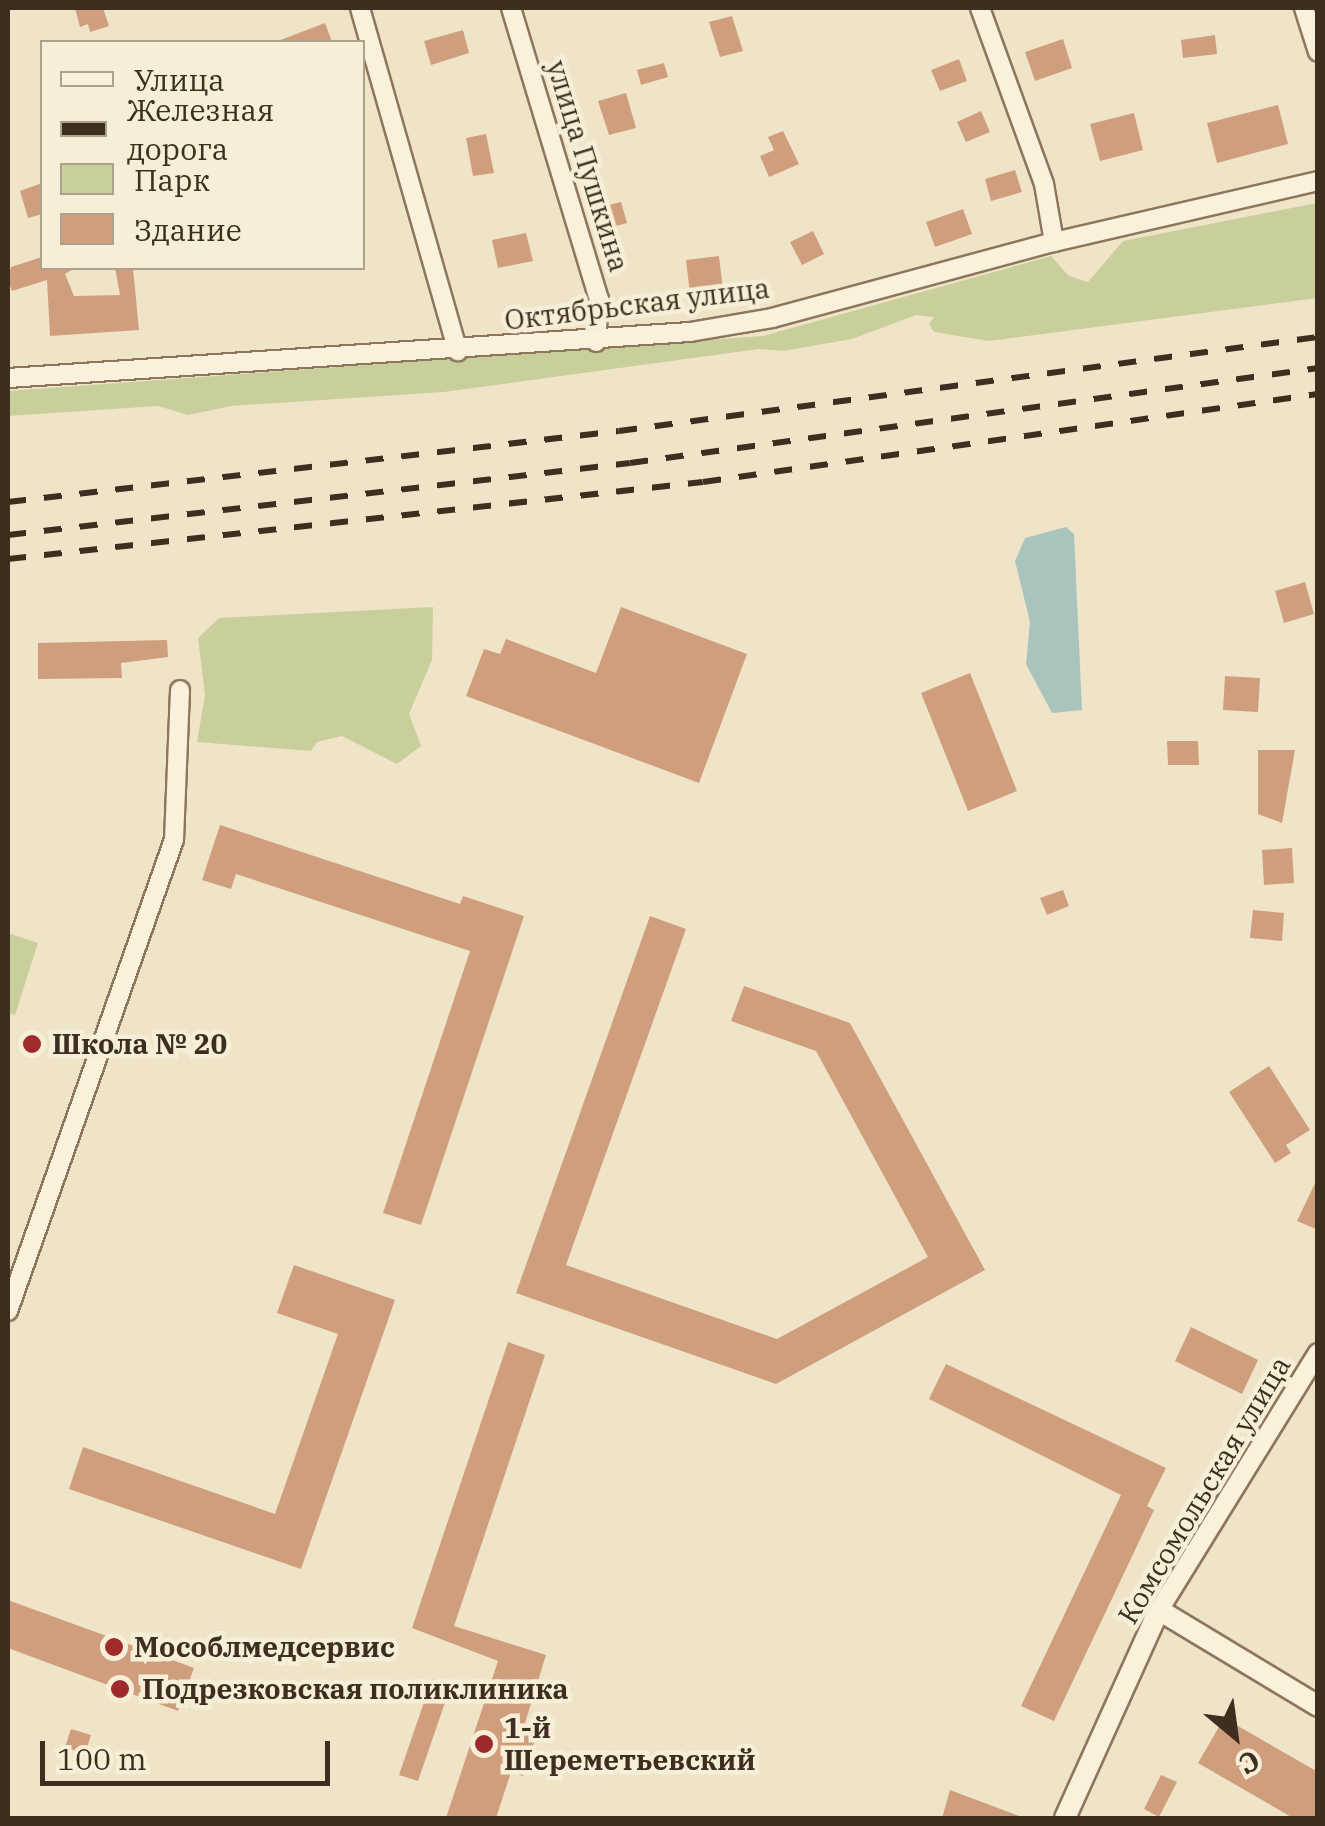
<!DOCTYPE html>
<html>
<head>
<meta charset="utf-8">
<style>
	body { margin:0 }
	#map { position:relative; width:1325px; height:1826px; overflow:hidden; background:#f0e4c8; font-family:"IBM Plex Serif",serif }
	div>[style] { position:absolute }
	.green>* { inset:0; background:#c9cf9b }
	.water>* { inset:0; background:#a9c4bc }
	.building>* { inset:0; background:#cf9f7d }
	.roads { filter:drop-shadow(2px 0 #8d765c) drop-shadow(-2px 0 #8d765c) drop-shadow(0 2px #8d765c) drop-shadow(0 -2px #8d765c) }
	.minor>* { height:18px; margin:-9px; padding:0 9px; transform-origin:9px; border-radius:9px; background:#faf1dc }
	.tertiary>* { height:20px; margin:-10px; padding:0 10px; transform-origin:10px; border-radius:10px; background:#faf1dc }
	.rail>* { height:6px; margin-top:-3px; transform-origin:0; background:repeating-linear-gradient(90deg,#3d2e20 0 18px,transparent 0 36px) }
	.dots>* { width:28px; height:28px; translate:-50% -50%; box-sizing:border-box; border:5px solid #f7eed8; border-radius:50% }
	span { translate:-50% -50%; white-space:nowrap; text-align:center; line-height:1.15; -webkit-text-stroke:9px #f7eed8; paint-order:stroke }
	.street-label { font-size:28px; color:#3d2e20 }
	.poi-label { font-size:28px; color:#3d2e20; font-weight:700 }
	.left { translate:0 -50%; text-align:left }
	.frame { position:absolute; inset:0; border:10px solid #3d2e20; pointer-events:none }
	.legend { position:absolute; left:40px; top:40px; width:325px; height:230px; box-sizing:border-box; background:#f7eed8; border:2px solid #ada18e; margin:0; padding:12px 18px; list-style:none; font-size:30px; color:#3d2e20 }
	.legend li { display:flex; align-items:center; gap:20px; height:50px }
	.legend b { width:50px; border:2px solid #ada18e }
	.north { position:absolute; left:1185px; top:1686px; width:100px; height:100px; -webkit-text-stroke:8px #f7eed8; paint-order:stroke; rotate:151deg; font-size:28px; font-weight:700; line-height:40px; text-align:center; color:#3d2e20 }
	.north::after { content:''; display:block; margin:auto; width:35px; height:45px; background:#3d2e20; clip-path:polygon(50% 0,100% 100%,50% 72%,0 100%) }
	.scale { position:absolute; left:40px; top:1741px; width:290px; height:45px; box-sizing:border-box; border:5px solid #3d2e20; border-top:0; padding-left:12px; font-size:30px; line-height:35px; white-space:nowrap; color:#3d2e20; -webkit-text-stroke:8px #f7eed8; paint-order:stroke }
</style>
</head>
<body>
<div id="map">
	<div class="green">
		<i style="clip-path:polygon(1317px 203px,1317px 298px,989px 341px,934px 332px,929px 324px,934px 317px,916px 315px,852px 339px,783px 351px,759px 349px,444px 392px,231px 406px,188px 415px,158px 406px,8px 416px,8px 391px,763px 336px,1051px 256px,1069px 276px,1088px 282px,1123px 241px)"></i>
		<i style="clip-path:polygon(433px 607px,432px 660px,409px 714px,421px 746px,397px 764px,342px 736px,317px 742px,311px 751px,197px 742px,205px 695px,198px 638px,219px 618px)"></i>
		<i style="clip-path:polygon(8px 933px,38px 943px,15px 1015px,8px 1013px)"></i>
	</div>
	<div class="water">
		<i style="clip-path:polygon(1066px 527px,1074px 534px,1082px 710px,1052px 713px,1026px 664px,1030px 622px,1015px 561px,1025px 538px)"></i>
	</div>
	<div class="building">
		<i style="clip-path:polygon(75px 8px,103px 8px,109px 26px,90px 32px,88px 24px,80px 27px)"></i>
		<i style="clip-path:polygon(732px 16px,743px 51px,720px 57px,709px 22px)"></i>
		<i style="clip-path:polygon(325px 23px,332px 42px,278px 42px,278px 41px)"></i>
		<i style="clip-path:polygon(463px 30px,469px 53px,431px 65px,424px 41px)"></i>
		<i style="clip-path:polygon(1215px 35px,1217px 54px,1183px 58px,1181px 40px)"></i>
		<i style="clip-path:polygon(1063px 39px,1072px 68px,1035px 81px,1025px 52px)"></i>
		<i style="clip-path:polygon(959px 59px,967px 81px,940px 91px,931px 70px)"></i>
		<i style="clip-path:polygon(664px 63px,668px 77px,641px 85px,637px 70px)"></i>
		<i style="clip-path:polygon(626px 93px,636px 128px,609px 135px,598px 101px)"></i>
		<i style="clip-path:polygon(1278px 105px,1288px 144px,1217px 163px,1207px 123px)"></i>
		<i style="clip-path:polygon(981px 111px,990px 132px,966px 142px,957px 122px)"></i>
		<i style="clip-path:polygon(1134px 113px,1143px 150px,1100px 161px,1090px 124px)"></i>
		<i style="clip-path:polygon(783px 131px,799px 164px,769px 177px,760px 156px,774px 150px,768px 137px)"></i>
		<i style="clip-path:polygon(486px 134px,494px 173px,473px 176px,466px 138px)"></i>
		<i style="clip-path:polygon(1015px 170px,1022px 192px,991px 201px,985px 179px)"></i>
		<i style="clip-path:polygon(42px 183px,42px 214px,28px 218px,20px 191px)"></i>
		<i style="clip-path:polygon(621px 202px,627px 223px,601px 230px,595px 208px)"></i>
		<i style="clip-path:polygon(963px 209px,972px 234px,935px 247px,926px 222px)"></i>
		<i style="clip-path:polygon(813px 231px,824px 254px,802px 265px,790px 242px)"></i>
		<i style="clip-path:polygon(526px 233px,533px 261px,498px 268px,492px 240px)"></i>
		<i style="clip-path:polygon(719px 256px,723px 290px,690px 294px,686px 260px)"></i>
		<i style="clip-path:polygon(42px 257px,42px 268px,75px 268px,65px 274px,74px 296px,120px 295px,115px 268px,133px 268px,139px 330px,50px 336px,47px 280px,12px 291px,8px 280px,11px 267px)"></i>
		<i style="clip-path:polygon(1305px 582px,1314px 614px,1284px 623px,1275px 591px)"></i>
		<i style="clip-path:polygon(621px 607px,747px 654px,699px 783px,466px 696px,484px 649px,500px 654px,506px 639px,596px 673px)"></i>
		<i style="clip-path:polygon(167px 640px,168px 657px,121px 663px,122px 678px,38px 679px,38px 643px)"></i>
		<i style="clip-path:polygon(970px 673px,1017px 791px,968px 811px,921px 693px)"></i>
		<i style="clip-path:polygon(1225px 676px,1260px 678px,1258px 712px,1223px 710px)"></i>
		<i style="clip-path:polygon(1167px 741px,1198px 741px,1199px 765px,1168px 765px)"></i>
		<i style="clip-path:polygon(1258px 750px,1295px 750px,1282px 823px,1258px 814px)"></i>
		<i style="clip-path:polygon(220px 825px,460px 904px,463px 896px,524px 916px,421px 1225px,383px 1213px,470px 951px,236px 874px,231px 889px,202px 880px)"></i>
		<i style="clip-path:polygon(1292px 848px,1294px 883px,1264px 885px,1262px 850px)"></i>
		<i style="clip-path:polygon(1063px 890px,1069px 906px,1047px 915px,1040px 898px)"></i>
		<i style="clip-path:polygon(1253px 910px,1284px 913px,1282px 941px,1250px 938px)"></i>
		<i style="clip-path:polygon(650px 916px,686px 929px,566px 1265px,777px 1339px,928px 1257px,816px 1051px,731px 1021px,744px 986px,850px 1023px,985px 1270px,776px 1384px,516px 1293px)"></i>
		<i style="clip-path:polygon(1269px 1066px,1310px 1130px,1286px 1145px,1291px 1153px,1275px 1163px,1229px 1092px)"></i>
		<i style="clip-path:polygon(1318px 1177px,1318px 1230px,1297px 1221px)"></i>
		<i style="clip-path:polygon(294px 1265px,395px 1300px,301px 1569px,69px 1489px,83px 1447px,275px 1514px,338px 1334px,277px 1313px)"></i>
		<i style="clip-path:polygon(1191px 1327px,1258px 1360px,1242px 1394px,1175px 1361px)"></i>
		<i style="clip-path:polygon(508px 1342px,545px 1355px,454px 1626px,546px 1655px,525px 1723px,539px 1728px,523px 1776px,511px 1772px,496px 1818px,446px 1818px,498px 1661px,412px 1628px)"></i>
		<i style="clip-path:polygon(946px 1364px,1166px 1468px,1147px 1506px,1154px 1510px,1054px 1721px,1021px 1706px,1121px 1495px,929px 1399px)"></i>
		<i style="clip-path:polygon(8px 1600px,194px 1668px,178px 1711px,8px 1648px)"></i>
		<i style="clip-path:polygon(432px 1679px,451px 1685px,418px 1781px,399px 1775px)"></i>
		<i style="clip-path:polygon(1224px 1718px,1318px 1772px,1318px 1818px,1293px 1818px,1198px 1763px)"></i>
		<i style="clip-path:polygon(71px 1729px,91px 1735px,85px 1754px,65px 1747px)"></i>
		<i style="clip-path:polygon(1161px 1775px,1177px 1782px,1159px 1817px,1144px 1809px)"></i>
		<i style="clip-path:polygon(950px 1790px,1022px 1817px,1021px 1818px,942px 1818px)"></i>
	</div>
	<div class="roads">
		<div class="minor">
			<i style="left:360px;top:8px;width:357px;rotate:74.1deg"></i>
			<i style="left:511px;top:8px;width:304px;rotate:73.2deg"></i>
			<i style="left:599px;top:299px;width:43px;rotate:94deg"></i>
			<i style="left:980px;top:8px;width:187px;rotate:70deg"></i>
			<i style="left:1044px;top:184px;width:59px;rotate:80.2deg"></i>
			<i style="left:1304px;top:8px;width:46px;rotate:72.3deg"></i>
			<i style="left:8px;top:378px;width:684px;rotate:-3.86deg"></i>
			<i style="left:690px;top:332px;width:83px;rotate:-9.7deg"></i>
			<i style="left:772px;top:318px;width:292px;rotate:-15.1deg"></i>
			<i style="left:1054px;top:242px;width:271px;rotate:-13deg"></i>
			<i style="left:8px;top:1311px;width:499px;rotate:-70.6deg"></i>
			<i style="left:174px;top:840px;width:150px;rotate:-87.7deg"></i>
			<i style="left:1159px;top:1610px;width:302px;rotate:-58.3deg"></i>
		</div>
		<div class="tertiary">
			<i style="left:1065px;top:1818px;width:228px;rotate:-65.7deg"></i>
			<i style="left:1159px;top:1610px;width:186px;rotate:31.1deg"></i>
		</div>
	</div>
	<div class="rail">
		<i style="left:8px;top:502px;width:615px;rotate:-6.63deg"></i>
		<i style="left:619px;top:431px;width:705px;rotate:-7.66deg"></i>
		<i style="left:8px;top:535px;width:626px;rotate:-6.6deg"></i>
		<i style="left:630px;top:463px;width:695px;rotate:-7.86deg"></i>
		<i style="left:8px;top:559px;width:699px;rotate:-6.32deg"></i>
		<i style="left:703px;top:482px;width:621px;rotate:-8.14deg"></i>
	</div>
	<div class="dots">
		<i style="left:32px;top:1044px;background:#9e2a2b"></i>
		<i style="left:114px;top:1647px;background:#9e2a2b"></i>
		<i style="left:120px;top:1689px;background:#9e2a2b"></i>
		<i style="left:484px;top:1744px;background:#9e2a2b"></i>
	</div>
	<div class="street-label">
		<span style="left:588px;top:166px;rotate:73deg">улица Пушкина</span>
		<span style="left:637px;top:304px;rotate:-7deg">Октябрьская улица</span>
		<span style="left:1204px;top:1490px;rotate:-59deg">Комсомольская улица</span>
	</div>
	<div class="poi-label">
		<span class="left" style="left:52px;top:1044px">Школа № 20</span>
		<span class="left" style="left:134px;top:1647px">Мособлмедсервис</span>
		<span class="left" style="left:142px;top:1689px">Подрезковская поликлиника</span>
		<span class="left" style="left:504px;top:1744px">1-й<br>Шереметьевский</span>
	</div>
	<div class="frame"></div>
	<ul class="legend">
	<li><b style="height:12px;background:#faf1dc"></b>Улица</li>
	<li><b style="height:12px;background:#3d2e20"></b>Железная дорога</li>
	<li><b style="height:28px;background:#c9cf9b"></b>Парк</li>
	<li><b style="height:28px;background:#cf9f7d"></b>Здание</li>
	</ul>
	<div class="north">С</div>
	<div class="scale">100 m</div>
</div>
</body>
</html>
